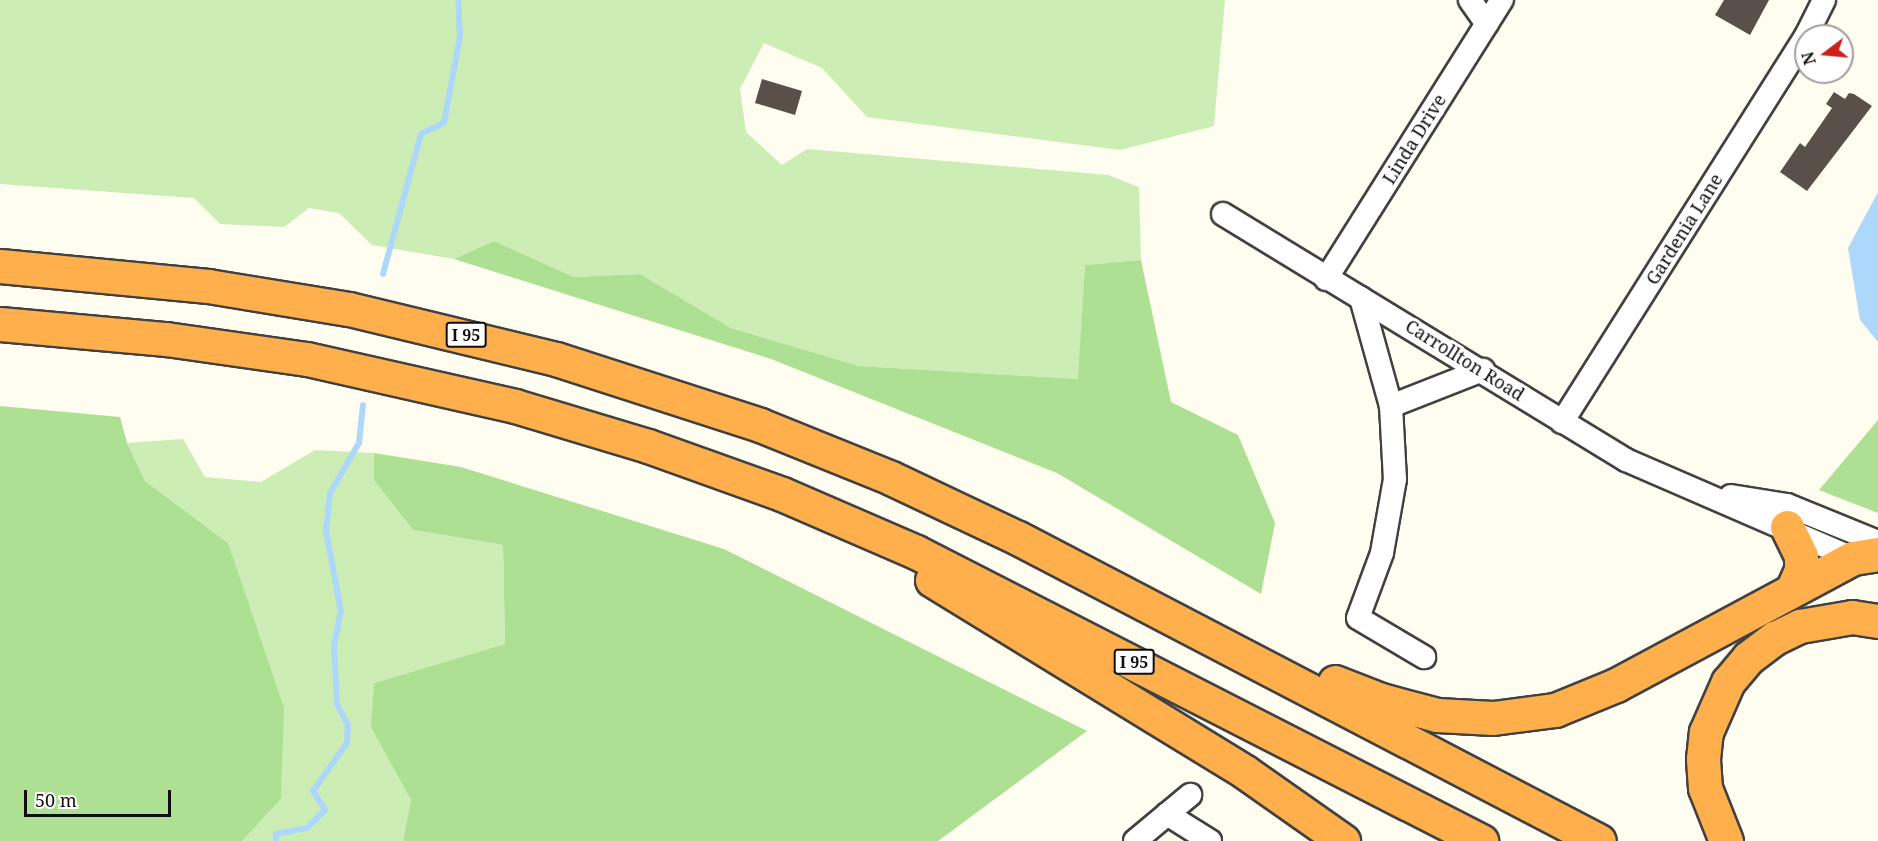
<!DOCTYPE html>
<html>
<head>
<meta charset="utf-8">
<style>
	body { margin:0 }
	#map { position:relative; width:1878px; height:841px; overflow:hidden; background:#fffdef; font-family:"Noto Serif",serif }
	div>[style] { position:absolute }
	.green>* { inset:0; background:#cceeb4 }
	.forest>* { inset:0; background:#ade092 }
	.water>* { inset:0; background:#aed7fc }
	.stream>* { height:6px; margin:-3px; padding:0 3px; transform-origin:3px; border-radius:3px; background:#aed7fc }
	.building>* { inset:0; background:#585049 }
	.roads { filter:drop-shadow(2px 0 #414141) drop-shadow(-2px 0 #414141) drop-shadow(0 2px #414141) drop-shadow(0 -2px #414141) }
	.minor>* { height:22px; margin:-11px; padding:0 11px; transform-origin:11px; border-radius:11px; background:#fff }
	.highway>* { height:33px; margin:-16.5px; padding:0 16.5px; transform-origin:16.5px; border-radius:16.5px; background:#ffb04d }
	span { translate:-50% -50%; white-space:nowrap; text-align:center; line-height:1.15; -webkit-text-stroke:6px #fff; paint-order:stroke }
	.shield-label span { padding:2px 4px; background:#fff; border:2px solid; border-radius:4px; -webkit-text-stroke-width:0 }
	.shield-label { font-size:16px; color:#0e0e0e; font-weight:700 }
	.street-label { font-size:18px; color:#0e0e0e }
	.north { position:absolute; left:1794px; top:24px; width:60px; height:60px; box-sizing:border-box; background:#fff; border:2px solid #9f9f9f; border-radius:50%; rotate:254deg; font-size:16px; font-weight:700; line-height:24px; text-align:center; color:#0e0e0e }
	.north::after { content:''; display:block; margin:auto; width:21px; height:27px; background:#cc2118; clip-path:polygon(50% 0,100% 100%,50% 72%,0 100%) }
	.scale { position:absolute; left:24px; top:790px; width:147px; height:27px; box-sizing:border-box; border:3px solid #0e0e0e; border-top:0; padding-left:8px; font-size:18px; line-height:21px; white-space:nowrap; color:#0e0e0e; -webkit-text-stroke:4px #fff; paint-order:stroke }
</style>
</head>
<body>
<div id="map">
	<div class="green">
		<i style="clip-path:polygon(0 0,1225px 0,1214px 126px,1120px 150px,867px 117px,822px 68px,764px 43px,740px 89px,746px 132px,782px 165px,807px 149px,1108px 175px,1139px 187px,1141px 260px,1085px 265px,1079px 379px,859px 366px,731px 328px,640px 274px,574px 277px,494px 241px,454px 259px,372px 245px,339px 213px,309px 208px,284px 227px,220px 224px,194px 198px,0 184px)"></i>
		<i style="clip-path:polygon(183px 439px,205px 477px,261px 482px,315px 450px,374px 453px,374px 480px,413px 530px,503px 545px,505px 644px,374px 683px,372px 727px,411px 800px,403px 841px,242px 841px,281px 799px,228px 543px,145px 481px,127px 443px)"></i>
	</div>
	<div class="forest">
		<i style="clip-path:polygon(494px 241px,574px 277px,640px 274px,731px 328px,859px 366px,1078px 379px,1085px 265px,1141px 260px,1171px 402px,1238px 435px,1275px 523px,1261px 594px,1057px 473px,771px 359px,454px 259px)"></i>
		<i style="clip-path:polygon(0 406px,120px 417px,127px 443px,145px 481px,228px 543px,284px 708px,281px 799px,242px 841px,0 841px)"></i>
		<i style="clip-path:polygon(1878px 420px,1878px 513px,1819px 490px)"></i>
		<i style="clip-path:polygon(374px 453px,461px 467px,724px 549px,1087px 731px,938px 841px,403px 841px,411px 800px,371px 727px,374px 683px,505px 644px,503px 545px,413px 530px,374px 480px)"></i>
	</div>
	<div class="water">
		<i style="clip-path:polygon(1878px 192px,1878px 342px,1860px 320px,1848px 248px)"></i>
	</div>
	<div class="stream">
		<i style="left:383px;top:274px;width:145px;rotate:-74.8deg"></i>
		<i style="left:421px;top:134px;width:25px;rotate:-26deg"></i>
		<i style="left:444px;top:123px;width:88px;rotate:-79.6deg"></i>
		<i style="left:460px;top:36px;width:36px;rotate:-93deg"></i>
		<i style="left:276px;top:841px;width:7px;rotate:-90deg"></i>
		<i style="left:276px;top:834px;width:32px;rotate:-11deg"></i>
		<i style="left:307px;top:828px;width:25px;rotate:-45deg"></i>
		<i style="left:325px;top:810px;width:22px;rotate:-122deg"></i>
		<i style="left:313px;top:791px;width:59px;rotate:-54.7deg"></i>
		<i style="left:347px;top:743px;width:18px;rotate:-87deg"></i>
		<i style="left:348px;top:725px;width:24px;rotate:-118deg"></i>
		<i style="left:337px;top:704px;width:60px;rotate:-92.9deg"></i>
		<i style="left:334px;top:644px;width:33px;rotate:-78deg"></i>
		<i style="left:341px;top:612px;width:82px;rotate:-100.5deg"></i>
		<i style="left:326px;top:531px;width:38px;rotate:-84deg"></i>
		<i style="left:330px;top:493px;width:58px;rotate:-59.9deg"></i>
		<i style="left:359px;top:443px;width:38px;rotate:-84deg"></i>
	</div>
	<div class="building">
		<i style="clip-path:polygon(1724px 0,1769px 0,1750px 35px,1715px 15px)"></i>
		<i style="clip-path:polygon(762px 79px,802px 91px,795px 115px,755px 103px)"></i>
		<i style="clip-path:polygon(1834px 92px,1845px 99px,1849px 93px,1854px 94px,1872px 106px,1807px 191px,1780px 172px,1800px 143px,1805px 147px,1832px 108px,1826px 104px)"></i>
	</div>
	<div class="roads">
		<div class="minor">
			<i style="left:1470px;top:0;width:29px;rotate:55deg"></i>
			<i style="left:1806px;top:36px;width:40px;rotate:-63.4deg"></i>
			<i style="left:1223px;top:214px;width:472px;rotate:31.4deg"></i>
			<i style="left:1626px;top:460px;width:257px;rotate:23.4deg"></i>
			<i style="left:1326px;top:279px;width:330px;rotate:-57.8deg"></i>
			<i style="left:1361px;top:298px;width:112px;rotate:74.5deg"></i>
			<i style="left:1391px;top:406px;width:73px;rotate:86.9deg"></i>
			<i style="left:1395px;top:479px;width:75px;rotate:100deg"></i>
			<i style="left:1382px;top:553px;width:69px;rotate:110.3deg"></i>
			<i style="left:1358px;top:618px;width:77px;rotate:30.6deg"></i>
			<i style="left:1391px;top:406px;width:99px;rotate:-21.4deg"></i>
			<i style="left:1562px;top:422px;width:457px;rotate:-57.7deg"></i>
			<i style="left:1731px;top:496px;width:57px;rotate:9.1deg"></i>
			<i style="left:1787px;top:505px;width:98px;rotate:22.1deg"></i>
			<i style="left:1167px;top:814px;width:51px;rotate:32.1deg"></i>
			<i style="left:1135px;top:841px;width:72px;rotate:-39.9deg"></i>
		</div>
		<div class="highway">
			<i style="left:0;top:266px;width:209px;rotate:5.5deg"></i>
			<i style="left:208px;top:286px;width:143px;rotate:9.3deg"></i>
			<i style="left:349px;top:309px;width:213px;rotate:13.6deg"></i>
			<i style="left:556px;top:359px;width:214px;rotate:17.9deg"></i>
			<i style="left:760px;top:425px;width:141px;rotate:22deg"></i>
			<i style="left:891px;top:478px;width:140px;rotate:25.3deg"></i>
			<i style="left:1018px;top:538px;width:655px;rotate:27.54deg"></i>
			<i style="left:0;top:324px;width:167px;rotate:5.2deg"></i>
			<i style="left:166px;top:339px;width:142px;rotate:8.1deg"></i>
			<i style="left:307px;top:359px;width:213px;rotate:12.7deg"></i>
			<i style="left:515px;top:406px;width:139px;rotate:16.7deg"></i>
			<i style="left:648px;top:446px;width:142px;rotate:19.7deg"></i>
			<i style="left:782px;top:494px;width:146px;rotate:23.4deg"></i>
			<i style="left:916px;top:552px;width:635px;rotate:27.09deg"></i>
			<i style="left:1787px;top:527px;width:32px;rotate:64deg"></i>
			<i style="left:1801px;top:556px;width:14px;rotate:90deg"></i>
			<i style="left:1801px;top:570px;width:22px;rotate:114deg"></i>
			<i style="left:932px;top:580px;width:367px;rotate:31.5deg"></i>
			<i style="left:1245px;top:772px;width:120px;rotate:35.1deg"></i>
			<i style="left:1335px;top:682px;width:49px;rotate:21.4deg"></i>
			<i style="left:1381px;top:700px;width:58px;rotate:15deg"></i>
			<i style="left:1437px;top:715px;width:56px;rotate:3.1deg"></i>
			<i style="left:1493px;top:718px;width:63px;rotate:-7.4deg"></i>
			<i style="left:1555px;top:710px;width:66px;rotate:-22.3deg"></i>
			<i style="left:1616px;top:685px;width:269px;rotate:-28.2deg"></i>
			<i style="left:1853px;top:558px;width:25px;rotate:-9deg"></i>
			<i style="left:1726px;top:841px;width:57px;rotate:-111.6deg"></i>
			<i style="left:1705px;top:788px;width:29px;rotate:-94deg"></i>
			<i style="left:1703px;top:759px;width:27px;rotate:-84deg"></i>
			<i style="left:1706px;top:732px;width:55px;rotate:-66.3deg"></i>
			<i style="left:1728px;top:682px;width:31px;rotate:-50deg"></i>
			<i style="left:1748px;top:658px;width:34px;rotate:-37deg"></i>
			<i style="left:1775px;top:638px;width:28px;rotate:-26deg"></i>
			<i style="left:1800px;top:626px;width:53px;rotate:-9.8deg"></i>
			<i style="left:1852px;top:617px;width:26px;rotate:9deg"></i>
		</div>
	</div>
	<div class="shield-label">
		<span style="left:466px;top:335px">I 95</span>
		<span style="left:1134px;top:662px">I 95</span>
	</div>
	<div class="street-label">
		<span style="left:1414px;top:139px;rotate:-58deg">Linda Drive</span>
		<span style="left:1684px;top:229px;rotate:-58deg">Gardenia Lane</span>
		<span style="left:1465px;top:360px;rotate:32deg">Carrollton Road</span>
	</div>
	<div class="north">N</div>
	<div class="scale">50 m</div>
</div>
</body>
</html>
